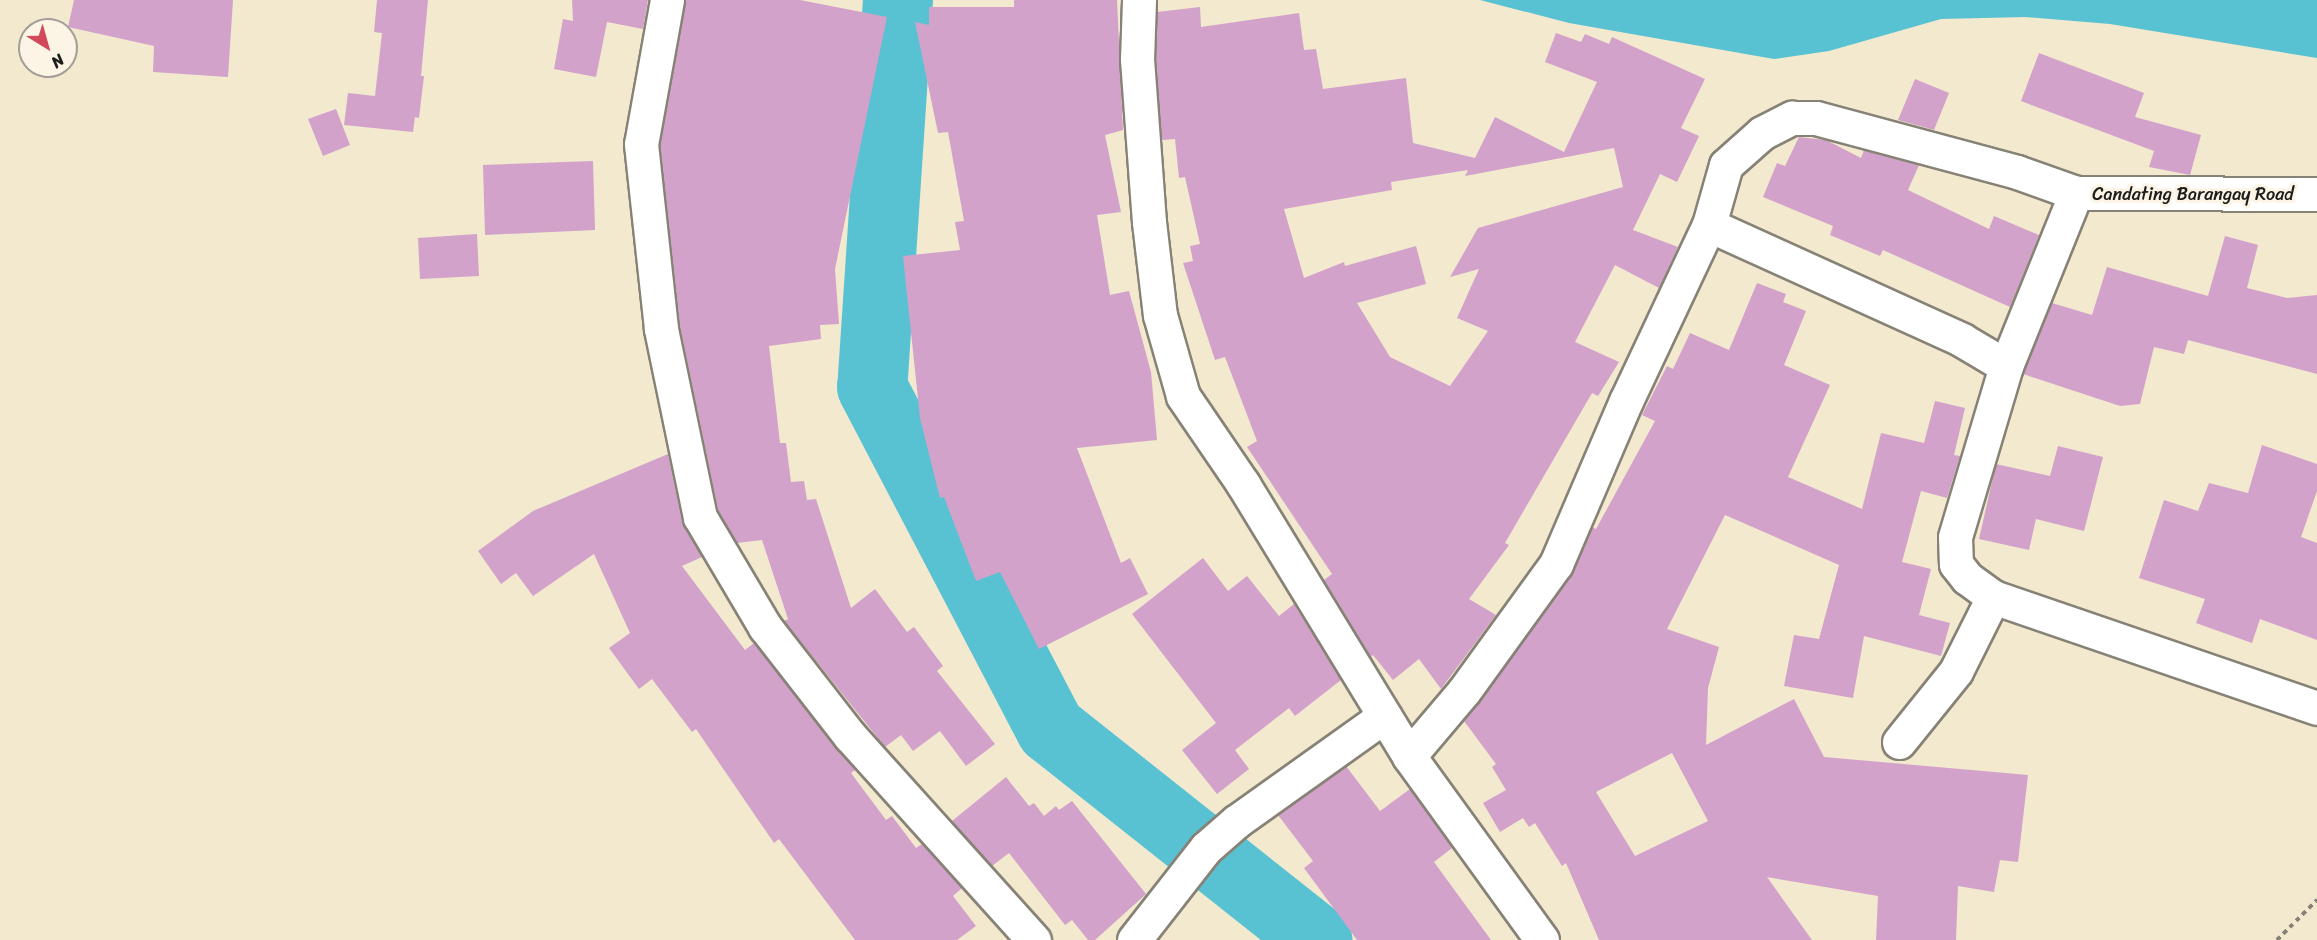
<!DOCTYPE html>
<html>
<head>
<meta charset="utf-8">
<style>
	body { margin:0 }
	#map { position:relative; width:2317px; height:940px; overflow:hidden; background:#f2e9cf; font-family:Sriracha,sans-serif }
	div>[style] { position:absolute }
	.water>* { inset:0; background:#58c2d3 }
	.river>* { height:70px; margin:-35px; padding:0 35px; transform-origin:35px; border-radius:35px; background:#58c2d3 }
	.building>* { inset:0; background:#d2a2ca }
	.path>* { height:4px; margin-top:-2px; transform-origin:0; background:repeating-linear-gradient(90deg,#878276 0 4.5px,transparent 0 9px) }
	.roads { filter:drop-shadow(2px 0 #878276) drop-shadow(-2px 0 #878276) drop-shadow(0 2px #878276) drop-shadow(0 -2px #878276) }
	.minor>* { height:33px; margin:-16.5px; padding:0 16.5px; transform-origin:16.5px; border-radius:16.5px; background:#fff }
	.tertiary>* { height:33px; margin:-16.5px; padding:0 16.5px; transform-origin:16.5px; border-radius:16.5px; background:#fff }
	span { translate:-50% -50%; white-space:nowrap; text-align:center; line-height:1.15; -webkit-text-stroke:6px #fcf5e5; paint-order:stroke }
	.street-label { font-size:18px; color:#1c1c1c }
	.north { position:absolute; left:18px; top:18px; width:60px; height:60px; box-sizing:border-box; background:#fcf5e5; border:2px solid #a29e95; border-radius:50%; rotate:143deg; font-size:16px; font-weight:700; line-height:24px; text-align:center; color:#1c1c1c }
	.north::after { content:''; display:block; margin:auto; width:21px; height:27px; background:#d1495b; clip-path:polygon(50% 0,100% 100%,50% 72%,0 100%) }
</style>
</head>
<body>
<div id="map">
	<div class="water">
		<i style="clip-path:polygon(1480px 0,2317px 0,2317px 58px,2110px 24px,2025px 17px,1941px 19px,1829px 51px,1774px 59px,1569px 23px)"></i>
	</div>
	<div class="river">
		<i style="left:898px;top:0;width:388px;rotate:93.8deg"></i>
		<i style="left:872px;top:387px;width:386px;rotate:62.4deg"></i>
		<i style="left:1051px;top:729px;width:340px;rotate:38.4deg"></i>
	</div>
	<div class="building">
		<i style="clip-path:polygon(74px 0,233px 0,228px 77px,153px 72px,154px 46px,68px 27px)"></i>
		<i style="clip-path:polygon(377px 0,428px 0,421px 76px,424px 76px,419px 118px,415px 117px,413px 132px,344px 125px,348px 93px,375px 96px,382px 33px,374px 32px)"></i>
		<i style="clip-path:polygon(572px 0,648px 0,643px 29px,607px 22px,596px 77px,554px 69px,563px 19px,573px 21px)"></i>
		<i style="clip-path:polygon(685px 0,800px 0,887px 17px,835px 269px,839px 324px,820px 325px,821px 339px,769px 346px,780px 443px,786px 443px,791px 482px,804px 481px,807px 500px,816px 499px,851px 608px,875px 589px,907px 632px,914px 627px,943px 666px,937px 671px,995px 744px,966px 766px,940px 731px,913px 751px,901px 735px,885px 747px,784px 621px,788px 619px,762px 540px,737px 543px,718px 510px,680px 326px,660px 145px)"></i>
		<i style="clip-path:polygon(1014px 0,1117px 0,1123px 130px,1105px 135px,1121px 212px,1097px 215px,1110px 295px,1129px 291px,1151px 372px,1157px 440px,1077px 448px,1121px 563px,1130px 558px,1148px 594px,1039px 649px,1000px 572px,976px 581px,944px 497px,940px 498px,920px 418px,903px 256px,960px 250px,955px 222px,964px 221px,948px 132px,938px 133px,915px 22px,929px 25px,929px 7px,1014px 7px)"></i>
		<i style="clip-path:polygon(evenodd,1200px 7px,1201px 27px,1299px 13px,1304px 50px,1316px 49px,1323px 89px,1406px 78px,1413px 143px,1475px 158px,1495px 117px,1564px 152px,1597px 82px,1545px 62px,1556px 33px,1581px 42px,1585px 34px,1609px 44px,1612px 37px,1705px 79px,1681px 128px,1699px 136px,1677px 182px,1660px 174px,1633px 230px,1678px 247px,1659px 288px,1615px 265px,1575px 342px,1619px 362px,1598px 396px,1592px 393px,1505px 543px,1509px 545px,1469px 599px,1496px 615px,1441px 689px,1419px 659px,1393px 680px,1373px 655px,1371px 657px,1324px 580px,1332px 574px,1247px 447px,1257px 441px,1225px 357px,1215px 360px,1183px 263px,1193px 261px,1190px 246px,1200px 244px,1185px 177px,1179px 178px,1175px 139px,1162px 140px,1156px 59px,1157px 12px,1200px 7px,1614px 148px,1623px 187px,1478px 228px,1450px 277px,1479px 269px,1457px 318px,1488px 331px,1450px 386px,1390px 357px,1357px 303px,1426px 284px,1416px 246px,1345px 266px,1344px 262px,1304px 278px,1284px 209px,1392px 190px,1391px 182px,1468px 170px,1465px 176px,1614px 148px)"></i>
		<i style="clip-path:polygon(2039px 53px,2144px 93px,2135px 117px,2201px 135px,2190px 175px,2149px 167px,2154px 151px,2021px 101px)"></i>
		<i style="clip-path:polygon(1915px 79px,1949px 93px,1934px 130px,1898px 120px)"></i>
		<i style="clip-path:polygon(336px 109px,350px 145px,323px 156px,308px 119px)"></i>
		<i style="clip-path:polygon(1799px 137px,1826px 140px,1861px 158px,1864px 150px,1919px 165px,1908px 190px,1989px 229px,1994px 216px,2039px 235px,2010px 307px,1883px 250px,1880px 256px,1830px 235px,1833px 226px,1763px 197px,1777px 163px,1785px 166px)"></i>
		<i style="clip-path:polygon(593px 161px,595px 230px,485px 235px,483px 165px)"></i>
		<i style="clip-path:polygon(477px 234px,479px 276px,420px 279px,418px 238px)"></i>
		<i style="clip-path:polygon(2225px 236px,2258px 245px,2247px 288px,2287px 298px,2317px 295px,2317px 374px,2188px 340px,2184px 354px,2154px 347px,2140px 404px,2120px 406px,2023px 374px,2052px 303px,2092px 315px,2107px 267px,2208px 296px)"></i>
		<i style="clip-path:polygon(evenodd,1757px 283px,1786px 294px,1783px 302px,1806px 311px,1784px 365px,1830px 385px,1788px 477px,1862px 509px,1881px 433px,1924px 443px,1935px 401px,1965px 408px,1954px 455px,1960px 456px,1947px 498px,1921px 491px,1902px 562px,1931px 569px,1919px 615px,1950px 623px,1941px 656px,1864px 636px,1853px 698px,1784px 686px,1794px 635px,1819px 639px,1839px 565px,1725px 515px,1667px 629px,1719px 647px,1708px 688px,1706px 745px,1794px 699px,1824px 757px,2028px 775px,2018px 862px,2000px 860px,1994px 892px,1958px 886px,1956px 940px,1876px 940px,1878px 896px,1767px 877px,1812px 940px,1599px 940px,1566px 863px,1562px 866px,1535px 823px,1529px 827px,1523px 818px,1500px 832px,1483px 803px,1506px 790px,1492px 767px,1496px 764px,1464px 721px,1571px 575px,1592px 527px,1596px 529px,1655px 421px,1642px 415px,1667px 366px,1673px 369px,1690px 333px,1729px 350px,1757px 283px,1672px 753px,1708px 821px,1635px 856px,1596px 792px,1672px 753px)"></i>
		<i style="clip-path:polygon(2262px 445px,2317px 464px,2317px 491px,2301px 537px,2317px 543px,2317px 640px,2260px 619px,2252px 643px,2196px 623px,2205px 599px,2139px 578px,2164px 500px,2198px 511px,2209px 483px,2248px 493px)"></i>
		<i style="clip-path:polygon(2058px 446px,2103px 457px,2084px 531px,2036px 519px,2029px 550px,1979px 539px,1996px 464px,2050px 476px)"></i>
		<i style="clip-path:polygon(668px 454px,682px 521px,702px 557px,682px 566px,745px 650px,754px 643px,855px 770px,851px 773px,886px 820px,892px 816px,916px 848px,922px 844px,962px 888px,953px 896px,976px 926px,957px 940px,855px 940px,779px 839px,774px 843px,696px 729px,692px 732px,652px 679px,639px 689px,609px 648px,630px 633px,594px 554px,533px 596px,516px 573px,501px 584px,478px 551px,533px 511px)"></i>
		<i style="clip-path:polygon(1203px 558px,1228px 591px,1247px 576px,1279px 616px,1294px 604px,1341px 680px,1295px 716px,1289px 708px,1235px 750px,1249px 769px,1217px 794px,1182px 750px,1216px 723px,1132px 614px)"></i>
		<i style="clip-path:polygon(1346px 766px,1380px 811px,1410px 789px,1452px 848px,1434px 862px,1491px 940px,1357px 940px,1304px 868px,1313px 861px,1278px 815px)"></i>
		<i style="clip-path:polygon(1006px 777px,1029px 806px,1034px 803px,1044px 816px,1056px 806px,1059px 810px,1072px 801px,1146px 894px,1095px 940px,1088px 940px,1072px 920px,1065px 925px,1009px 853px,992px 866px,952px 821px)"></i>
	</div>
	<div class="path">
		<i style="left:2277px;top:940px;width:57px;rotate:-45deg"></i>
	</div>
	<div class="roads">
		<div class="minor">
			<i style="left:667px;top:0;width:146px;rotate:100.2deg"></i>
			<i style="left:641px;top:144px;width:186px;rotate:83.8deg"></i>
			<i style="left:661px;top:329px;width:192px;rotate:78.3deg"></i>
			<i style="left:700px;top:517px;width:128px;rotate:59.4deg"></i>
			<i style="left:765px;top:627px;width:138px;rotate:52.1deg"></i>
			<i style="left:850px;top:736px;width:275px;rotate:48deg"></i>
			<i style="left:1139px;top:0;width:59px;rotate:91.9deg"></i>
			<i style="left:1137px;top:59px;width:163px;rotate:85.8deg"></i>
			<i style="left:1149px;top:222px;width:94px;rotate:83.3deg"></i>
			<i style="left:1160px;top:315px;width:84px;rotate:74.1deg"></i>
			<i style="left:1183px;top:396px;width:107px;rotate:55.7deg"></i>
			<i style="left:1243px;top:484px;width:319px;rotate:58.6deg"></i>
			<i style="left:1709px;top:225px;width:278px;rotate:24.4deg"></i>
			<i style="left:1962px;top:340px;width:51px;rotate:30.6deg"></i>
			<i style="left:2006px;top:366px;width:178px;rotate:106.6deg"></i>
			<i style="left:1955px;top:537px;width:27px;rotate:88deg"></i>
			<i style="left:1956px;top:564px;width:18px;rotate:52deg"></i>
			<i style="left:1967px;top:578px;width:32px;rotate:36deg"></i>
			<i style="left:1993px;top:597px;width:342px;rotate:18.9deg"></i>
			<i style="left:1899px;top:742px;width:91px;rotate:-51.2deg"></i>
			<i style="left:1956px;top:671px;width:83px;rotate:-63.4deg"></i>
			<i style="left:1134px;top:940px;width:117px;rotate:-52deg"></i>
			<i style="left:1206px;top:848px;width:41px;rotate:-41.1deg"></i>
			<i style="left:1237px;top:821px;width:181px;rotate:-35.5deg"></i>
		</div>
		<div class="tertiary">
			<i style="left:2006px;top:366px;width:187px;rotate:-68deg"></i>
			<i style="left:1542px;top:940px;width:227px;rotate:-125.9deg"></i>
			<i style="left:1409px;top:756px;width:85px;rotate:-49.8deg"></i>
			<i style="left:1464px;top:691px;width:157px;rotate:-54.1deg"></i>
			<i style="left:1556px;top:564px;width:177px;rotate:-66.8deg"></i>
			<i style="left:1626px;top:401px;width:195px;rotate:-64.8deg"></i>
			<i style="left:1709px;top:225px;width:62px;rotate:-74.2deg"></i>
			<i style="left:1726px;top:165px;width:48px;rotate:-41.6deg"></i>
			<i style="left:1762px;top:133px;width:34px;rotate:-27deg"></i>
			<i style="left:1792px;top:118px;width:24px"></i>
			<i style="left:1816px;top:118px;width:208px;rotate:15deg"></i>
			<i style="left:2017px;top:172px;width:63px;rotate:19.6deg"></i>
			<i style="left:2076px;top:193px;width:241px;rotate:0.2deg"></i>
		</div>
	</div>
	<div class="street-label">
		<span style="left:2193px;top:194px">Candating Barangay Road</span>
	</div>
	<div class="north">N</div>
</div>
</body>
</html>
